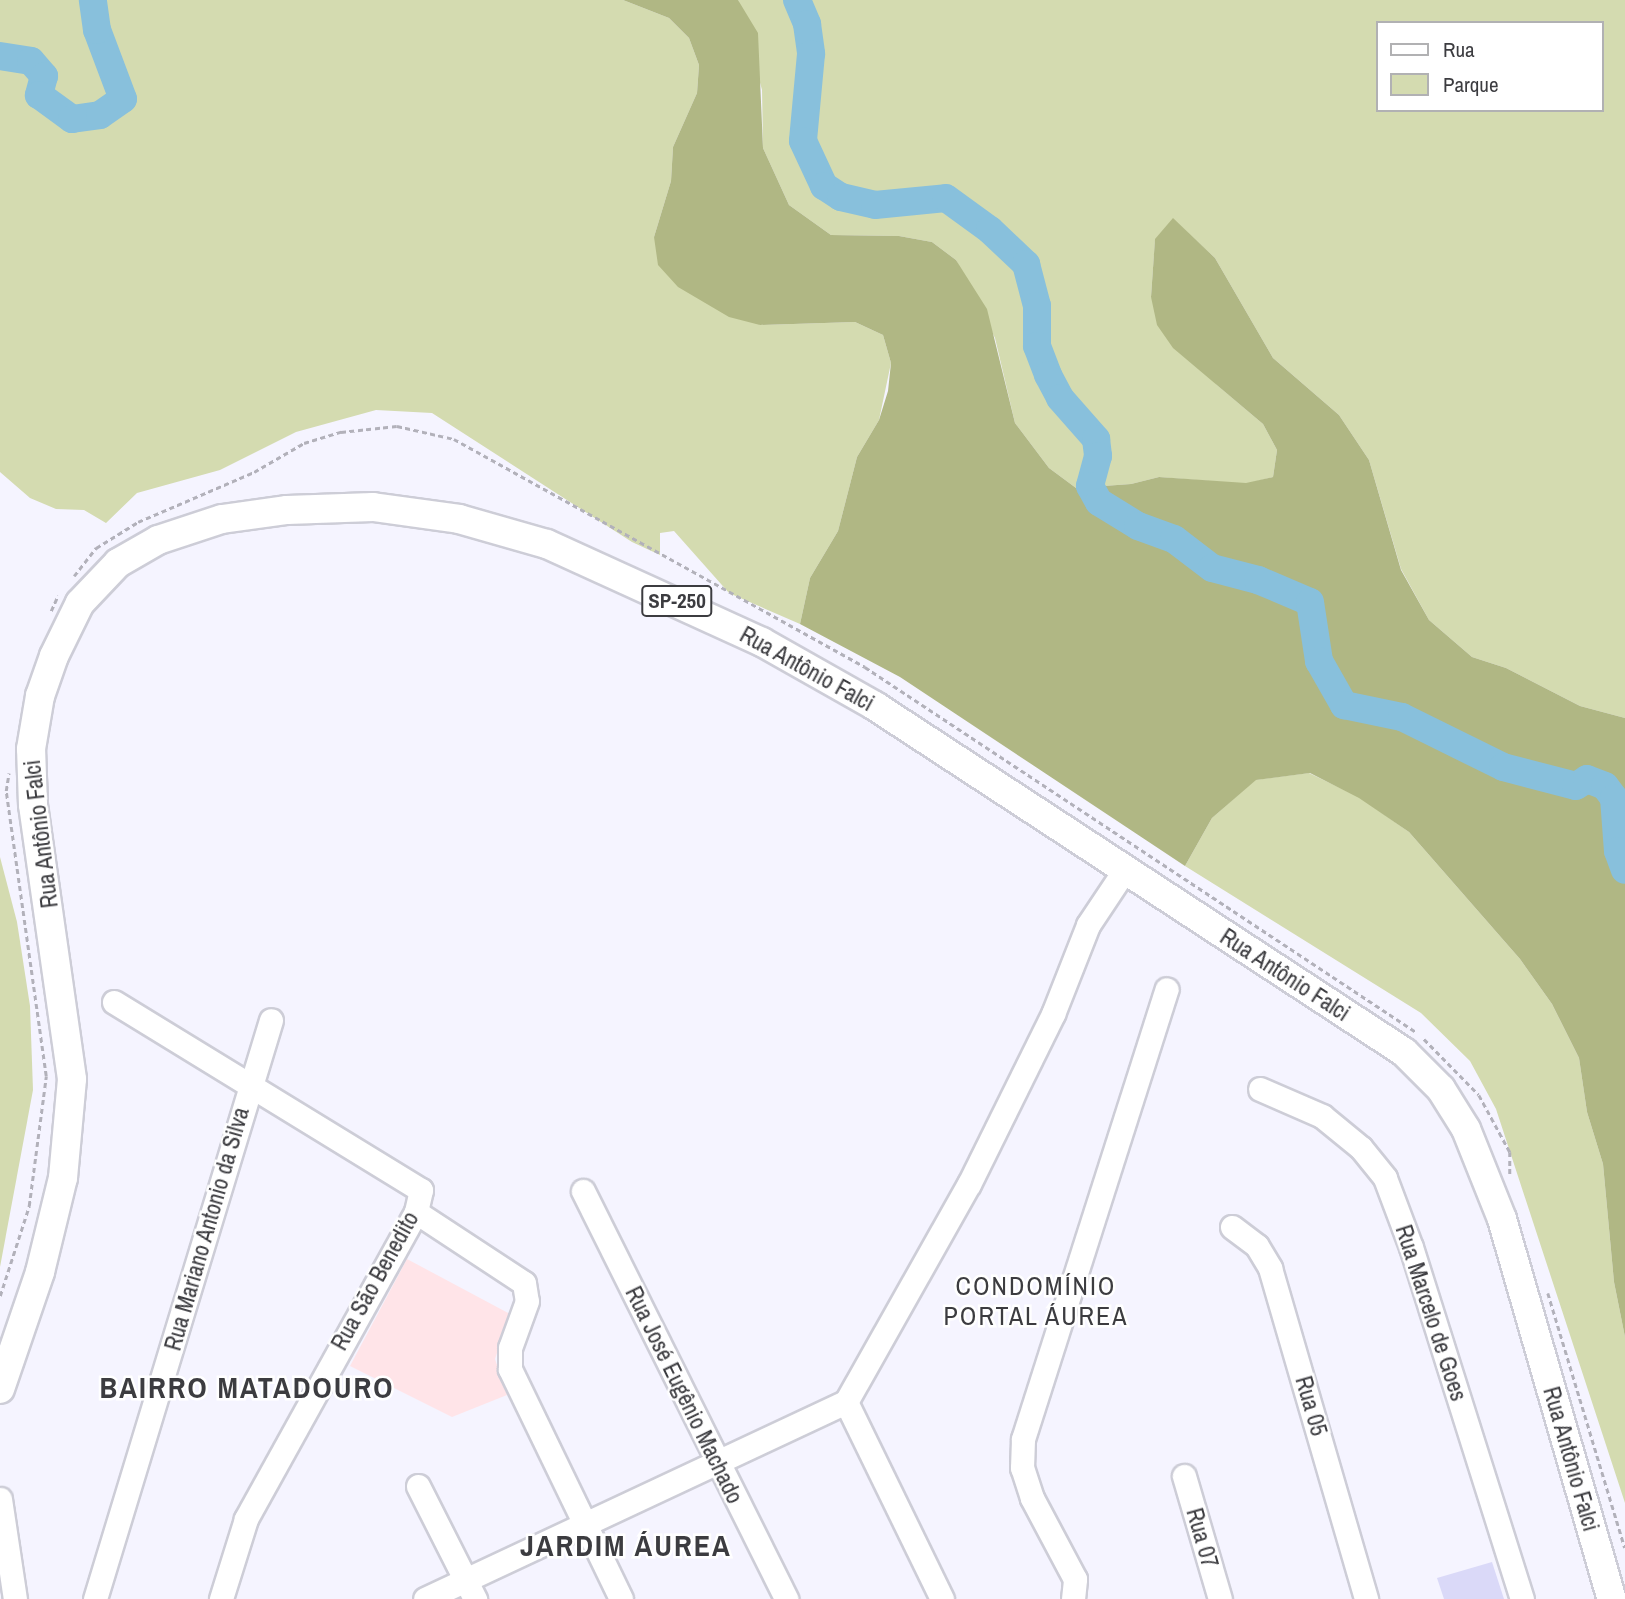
<!DOCTYPE html>
<html>
<head>
<meta charset="utf-8">
<style>
	body { margin:0 }
	#map { position:relative; width:1625px; height:1599px; overflow:hidden; background:#f5f4ff; font-family:"Archivo Narrow",sans-serif }
	div>[style] { position:absolute }
	.education>* { inset:0; background:#ffe4e8 }
	.green>* { inset:0; background:#d4dbb0 }
	.forest>* { inset:0; background:#b0b784 }
	.river>* { height:28px; margin:-14px; padding:0 14px; transform-origin:14px; border-radius:14px; background:#88c0dc }
	.building>* { inset:0; background:#dad9f8 }
	.path>* { height:2.5px; margin-top:-1.25px; transform-origin:0; background:repeating-linear-gradient(90deg,#b2b1ba 0 5px,transparent 0 8.5px) }
	.roads { filter:drop-shadow(2px 0 #cdcdd7) drop-shadow(-2px 0 #cdcdd7) drop-shadow(0 2px #cdcdd7) drop-shadow(0 -2px #cdcdd7) }
	.minor>* { height:23px; margin:-11.5px; padding:0 11.5px; transform-origin:11.5px; border-radius:11.5px; background:#fff }
	.major>* { height:28px; margin:-14px; padding:0 14px; transform-origin:14px; border-radius:14px; background:#fff }
	span { translate:-50% -50%; white-space:nowrap; text-align:center; line-height:1.15; -webkit-text-stroke:5px #fff; paint-order:stroke }
	.shield-label span { padding:2px 5px; background:#fff; border:2px solid; border-radius:5px; -webkit-text-stroke-width:0 }
	.shield-label { font-size:21px; color:#3c3c40; font-weight:700 }
	.street-label { font-size:23px; color:#3c3c40 }
	.quarter-label { font-size:26px; color:#3c3c40; letter-spacing:2px }
	.district-label { font-size:30px; color:#3c3c40; font-weight:700; letter-spacing:2px }
	.legend { position:absolute; left:1376px; top:21px; width:228px; height:91px; box-sizing:border-box; background:#fff; border:2px solid #b1b1b3; margin:0; padding:9px 12px; list-style:none; font-size:21px; color:#3c3c40 }
	.legend li { display:flex; align-items:center; gap:14px; height:35px }
	.legend b { width:35px; border:2px solid #b1b1b3 }
</style>
</head>
<body>
<div id="map">
	<div class="education">
		<i style="clip-path:polygon(407px 1259px,510px 1314px,495px 1359px,507px 1395px,452px 1417px,350px 1366px)"></i>
	</div>
	<div class="green">
		<i style="clip-path:polygon(0 0,623px 0,669px 18px,689px 38px,699px 65px,697px 93px,673px 147px,671px 181px,654px 237px,760px 325px,855px 322px,883px 335px,891px 363px,879px 420px,857px 457px,838px 531px,810px 578px,800px 624px,729px 593px,674px 531px,660px 533px,660px 555px,632px 542px,432px 413px,376px 410px,296px 432px,220px 470px,137px 493px,106px 523px,84px 510px,56px 509px,30px 498px,0 472px)"></i>
		<i style="clip-path:polygon(evenodd,738px 0,1625px 0,1625px 718px,1580px 706px,1506px 668px,1472px 657px,1429px 620px,1401px 569px,1369px 460px,1339px 415px,1273px 358px,1215px 258px,1173px 219px,1155px 240px,1151px 297px,1217px 385px,1263px 424px,1277px 450px,1273px 477px,1246px 484px,1159px 477px,1131px 484px,1076px 488px,1049px 468px,1015px 423px,995px 338px,956px 260px,932px 242px,899px 236px,831px 235px,789px 205px,763px 148px,762px 90px,738px 0,1378px 23px,1602px 23px,1602px 110px,1378px 110px,1378px 23px)"></i>
		<i style="clip-path:polygon(1309px 773px,1359px 797px,1409px 832px,1520px 959px,1552px 1004px,1579px 1058px,1587px 1112px,1603px 1164px,1614px 1282px,1625px 1337px,1625px 1503px,1496px 1109px,1470px 1061px,1421px 1013px,1185px 866px,1212px 818px,1255px 780px)"></i>
		<i style="clip-path:polygon(0 857px,17px 922px,30px 1006px,33px 1090px,0 1267px)"></i>
	</div>
	<div class="forest">
		<i style="clip-path:polygon(623px 0,738px 0,758px 33px,763px 148px,789px 205px,831px 235px,899px 236px,932px 242px,956px 260px,987px 309px,1015px 423px,1049px 468px,1076px 488px,1131px 484px,1159px 477px,1246px 483px,1273px 477px,1277px 450px,1263px 424px,1173px 348px,1157px 325px,1151px 297px,1155px 239px,1173px 218px,1215px 258px,1273px 358px,1339px 415px,1369px 460px,1401px 570px,1429px 620px,1472px 657px,1506px 668px,1580px 706px,1625px 718px,1625px 1337px,1614px 1282px,1603px 1164px,1587px 1112px,1579px 1058px,1552px 1004px,1520px 959px,1409px 832px,1359px 798px,1310px 773px,1256px 780px,1212px 818px,1185px 866px,900px 677px,800px 624px,810px 578px,838px 531px,857px 457px,879px 420px,888px 391px,891px 363px,883px 335px,855px 322px,760px 325px,729px 317px,678px 287px,658px 265px,654px 237px,671px 181px,673px 147px,697px 93px,699px 65px,689px 38px,669px 18px)"></i>
	</div>
	<div class="river">
		<i style="left:797px;top:0;width:26px;rotate:67deg"></i>
		<i style="left:807px;top:24px;width:30px;rotate:82deg"></i>
		<i style="left:811px;top:54px;width:87px;rotate:95.3deg"></i>
		<i style="left:803px;top:141px;width:50px;rotate:65deg"></i>
		<i style="left:824px;top:186px;width:20px;rotate:33deg"></i>
		<i style="left:841px;top:197px;width:35px;rotate:13deg"></i>
		<i style="left:875px;top:205px;width:71px;rotate:-5.6deg"></i>
		<i style="left:946px;top:198px;width:54px;rotate:36deg"></i>
		<i style="left:990px;top:230px;width:50px;rotate:43.4deg"></i>
		<i style="left:1026px;top:264px;width:43px;rotate:75.3deg"></i>
		<i style="left:1037px;top:306px;width:40px;rotate:90deg"></i>
		<i style="left:1037px;top:346px;width:31px;rotate:69deg"></i>
		<i style="left:1048px;top:375px;width:26px;rotate:62deg"></i>
		<i style="left:1060px;top:398px;width:55px;rotate:48.7deg"></i>
		<i style="left:1096px;top:439px;width:17px;rotate:83deg"></i>
		<i style="left:1098px;top:456px;width:31px;rotate:105deg"></i>
		<i style="left:1090px;top:486px;width:18px;rotate:61deg"></i>
		<i style="left:1099px;top:502px;width:46px;rotate:31.6deg"></i>
		<i style="left:1138px;top:526px;width:38px;rotate:20deg"></i>
		<i style="left:1174px;top:539px;width:48px;rotate:37.3deg"></i>
		<i style="left:1212px;top:568px;width:48px;rotate:14.6deg"></i>
		<i style="left:1258px;top:580px;width:56px;rotate:22.9deg"></i>
		<i style="left:1310px;top:602px;width:60px;rotate:81.3deg"></i>
		<i style="left:1319px;top:661px;width:51px;rotate:60.4deg"></i>
		<i style="left:1344px;top:705px;width:59px;rotate:11.7deg"></i>
		<i style="left:1402px;top:717px;width:113px;rotate:26.3deg"></i>
		<i style="left:1503px;top:767px;width:75px;rotate:14.6deg"></i>
		<i style="left:1576px;top:786px;width:13px;rotate:-32deg"></i>
		<i style="left:1587px;top:779px;width:19px;rotate:21deg"></i>
		<i style="left:1605px;top:786px;width:15px;rotate:53deg"></i>
		<i style="left:1614px;top:798px;width:53px;rotate:85.7deg"></i>
		<i style="left:1618px;top:851px;width:20px;rotate:70deg"></i>
		<i style="left:0;top:56px;width:31px;rotate:9deg"></i>
		<i style="left:31px;top:61px;width:20px;rotate:49deg"></i>
		<i style="left:44px;top:76px;width:20px;rotate:105deg"></i>
		<i style="left:39px;top:95px;width:41px;rotate:36deg"></i>
		<i style="left:72px;top:119px;width:28px;rotate:-8deg"></i>
		<i style="left:100px;top:115px;width:28px;rotate:-35deg"></i>
		<i style="left:123px;top:99px;width:74px;rotate:-110.6deg"></i>
		<i style="left:97px;top:30px;width:30px;rotate:-98deg"></i>
	</div>
	<div class="building">
		<i style="clip-path:polygon(1492px 1562px,1504px 1599px,1444px 1599px,1437px 1578px)"></i>
	</div>
	<div class="path">
		<i style="left:74px;top:576px;width:36px;rotate:-52deg"></i>
		<i style="left:96px;top:548px;width:49px;rotate:-31.8deg"></i>
		<i style="left:138px;top:522px;width:126px;rotate:-23.3deg"></i>
		<i style="left:254px;top:472px;width:58px;rotate:-30.1deg"></i>
		<i style="left:304px;top:443px;width:39px;rotate:-17deg"></i>
		<i style="left:341px;top:432px;width:56px;rotate:-6.1deg"></i>
		<i style="left:397px;top:426px;width:58px;rotate:12.8deg"></i>
		<i style="left:454px;top:439px;width:470px;rotate:29deg"></i>
		<i style="left:865px;top:667px;width:661px;rotate:33.52deg"></i>
		<i style="left:51px;top:611px;width:17px;rotate:-66deg"></i>
		<i style="left:1424px;top:1039px;width:78px;rotate:45.5deg"></i>
		<i style="left:1479px;top:1095px;width:65px;rotate:61.5deg"></i>
		<i style="left:1510px;top:1152px;width:25px;rotate:90deg"></i>
		<i style="left:1548px;top:1293px;width:266px;rotate:73.2deg"></i>
		<i style="left:0;top:1296px;width:95px;rotate:-72.1deg"></i>
		<i style="left:29px;top:1206px;width:131px;rotate:-82.5deg"></i>
		<i style="left:46px;top:1076px;width:288px;rotate:-98deg"></i>
		<i style="left:6px;top:791px;width:18px;rotate:-81deg"></i>
	</div>
	<div class="roads">
		<div class="minor">
			<i style="left:114px;top:1002px;width:360px;rotate:31.5deg"></i>
			<i style="left:421px;top:1190px;width:23px;rotate:103deg"></i>
			<i style="left:416px;top:1212px;width:351px;rotate:119deg"></i>
			<i style="left:246px;top:1519px;width:84px;rotate:107.4deg"></i>
			<i style="left:1260px;top:1089px;width:68px;rotate:23.5deg"></i>
			<i style="left:1322px;top:1116px;width:50px;rotate:39.4deg"></i>
			<i style="left:1361px;top:1148px;width:38px;rotate:51deg"></i>
			<i style="left:1385px;top:1178px;width:74px;rotate:69.4deg"></i>
			<i style="left:1411px;top:1247px;width:369px;rotate:72.5deg"></i>
			<i style="left:583px;top:1191px;width:456px;rotate:63.5deg"></i>
			<i style="left:416px;top:1212px;width:129px;rotate:33.3deg"></i>
			<i style="left:524px;top:1283px;width:18px;rotate:81deg"></i>
			<i style="left:527px;top:1301px;width:50px;rotate:109.9deg"></i>
			<i style="left:510px;top:1348px;width:21px;rotate:90deg"></i>
			<i style="left:510px;top:1369px;width:255px;rotate:64.2deg"></i>
			<i style="left:1232px;top:1227px;width:31px;rotate:37deg"></i>
			<i style="left:1257px;top:1246px;width:26px;rotate:59deg"></i>
			<i style="left:1270px;top:1268px;width:345px;rotate:73.8deg"></i>
			<i style="left:846px;top:1402px;width:219px;rotate:64deg"></i>
			<i style="left:1184px;top:1476px;width:128px;rotate:73.7deg"></i>
			<i style="left:418px;top:1486px;width:127px;rotate:63.2deg"></i>
			<i style="left:0;top:1499px;width:101px;rotate:81.5deg"></i>
			<i style="left:95px;top:1599px;width:605px;rotate:-73.09deg"></i>
			<i style="left:425px;top:1599px;width:465px;rotate:-25.1deg"></i>
			<i style="left:846px;top:1402px;width:250px;rotate:-60.6deg"></i>
			<i style="left:969px;top:1184px;width:190px;rotate:-63.7deg"></i>
			<i style="left:1053px;top:1014px;width:96px;rotate:-68.5deg"></i>
			<i style="left:1088px;top:925px;width:65px;rotate:-56.3deg"></i>
			<i style="left:1073px;top:1599px;width:20px;rotate:-84deg"></i>
			<i style="left:1075px;top:1579px;width:92px;rotate:-118deg"></i>
			<i style="left:1032px;top:1498px;width:32px;rotate:-108deg"></i>
			<i style="left:1022px;top:1468px;width:29px;rotate:-88deg"></i>
			<i style="left:1023px;top:1439px;width:472px;rotate:-72.3deg"></i>
		</div>
		<div class="major">
			<i style="left:0;top:1389px;width:124px;rotate:-71.1deg"></i>
			<i style="left:40px;top:1272px;width:97px;rotate:-76.3deg"></i>
			<i style="left:63px;top:1178px;width:99px;rotate:-84.8deg"></i>
			<i style="left:72px;top:1079px;width:277px;rotate:-98.1deg"></i>
			<i style="left:33px;top:805px;width:56px;rotate:-92deg"></i>
			<i style="left:31px;top:749px;width:54px;rotate:-80.4deg"></i>
			<i style="left:40px;top:696px;width:42px;rotate:-70.7deg"></i>
			<i style="left:54px;top:656px;width:59px;rotate:-63.9deg"></i>
			<i style="left:80px;top:603px;width:55px;rotate:-46.5deg"></i>
			<i style="left:118px;top:563px;width:46px;rotate:-29.9deg"></i>
			<i style="left:158px;top:540px;width:67px;rotate:-18.2deg"></i>
			<i style="left:222px;top:519px;width:66px;rotate:-7.9deg"></i>
			<i style="left:287px;top:510px;width:86px;rotate:-2deg"></i>
			<i style="left:373px;top:507px;width:87px;rotate:7.9deg"></i>
			<i style="left:459px;top:519px;width:91px;rotate:15.9deg"></i>
			<i style="left:547px;top:544px;width:236px;rotate:24.5deg"></i>
			<i style="left:762px;top:642px;width:130px;rotate:29.5deg"></i>
			<i style="left:875px;top:706px;width:632px;rotate:33.19deg"></i>
			<i style="left:1404px;top:1052px;width:52px;rotate:45deg"></i>
			<i style="left:1441px;top:1089px;width:47px;rotate:58deg"></i>
			<i style="left:1466px;top:1129px;width:97px;rotate:68.2deg"></i>
			<i style="left:1502px;top:1219px;width:396px;rotate:73.9deg"></i>
		</div>
	</div>
	<div class="shield-label">
		<span style="left:677px;top:601px">SP-250</span>
	</div>
	<div class="street-label">
		<span style="left:807px;top:669px;rotate:29deg">Rua Antônio Falci</span>
		<span style="left:41px;top:834px;rotate:-97deg">Rua Antônio Falci</span>
		<span style="left:1285px;top:975px;rotate:33deg">Rua Antônio Falci</span>
		<span style="left:207px;top:1229px;rotate:-74deg">Rua Mariano Antonio da Silva</span>
		<span style="left:375px;top:1281px;rotate:-61deg">Rua São Benedito</span>
		<span style="left:1431px;top:1313px;rotate:72deg">Rua Marcelo de Goes</span>
		<span style="left:684px;top:1395px;rotate:64deg">Rua José Eugênio Machado</span>
		<span style="left:1311px;top:1406px;rotate:74deg">Rua 05</span>
		<span style="left:1571px;top:1459px;rotate:74deg">Rua Antônio Falci</span>
		<span style="left:1202px;top:1538px;rotate:74deg">Rua 07</span>
	</div>
	<div class="quarter-label">
		<span style="left:1036px;top:1301px">CONDOMÍNIO<br>PORTAL ÁUREA</span>
	</div>
	<div class="district-label">
		<span style="left:247px;top:1387px">BAIRRO MATADOURO</span>
		<span style="left:626px;top:1545px">JARDIM ÁUREA</span>
	</div>
	<ul class="legend">
	<li><b style="height:9px;background:#fff"></b>Rua</li>
	<li><b style="height:19px;background:#d4dbb0"></b>Parque</li>
	</ul>
</div>
</body>
</html>
